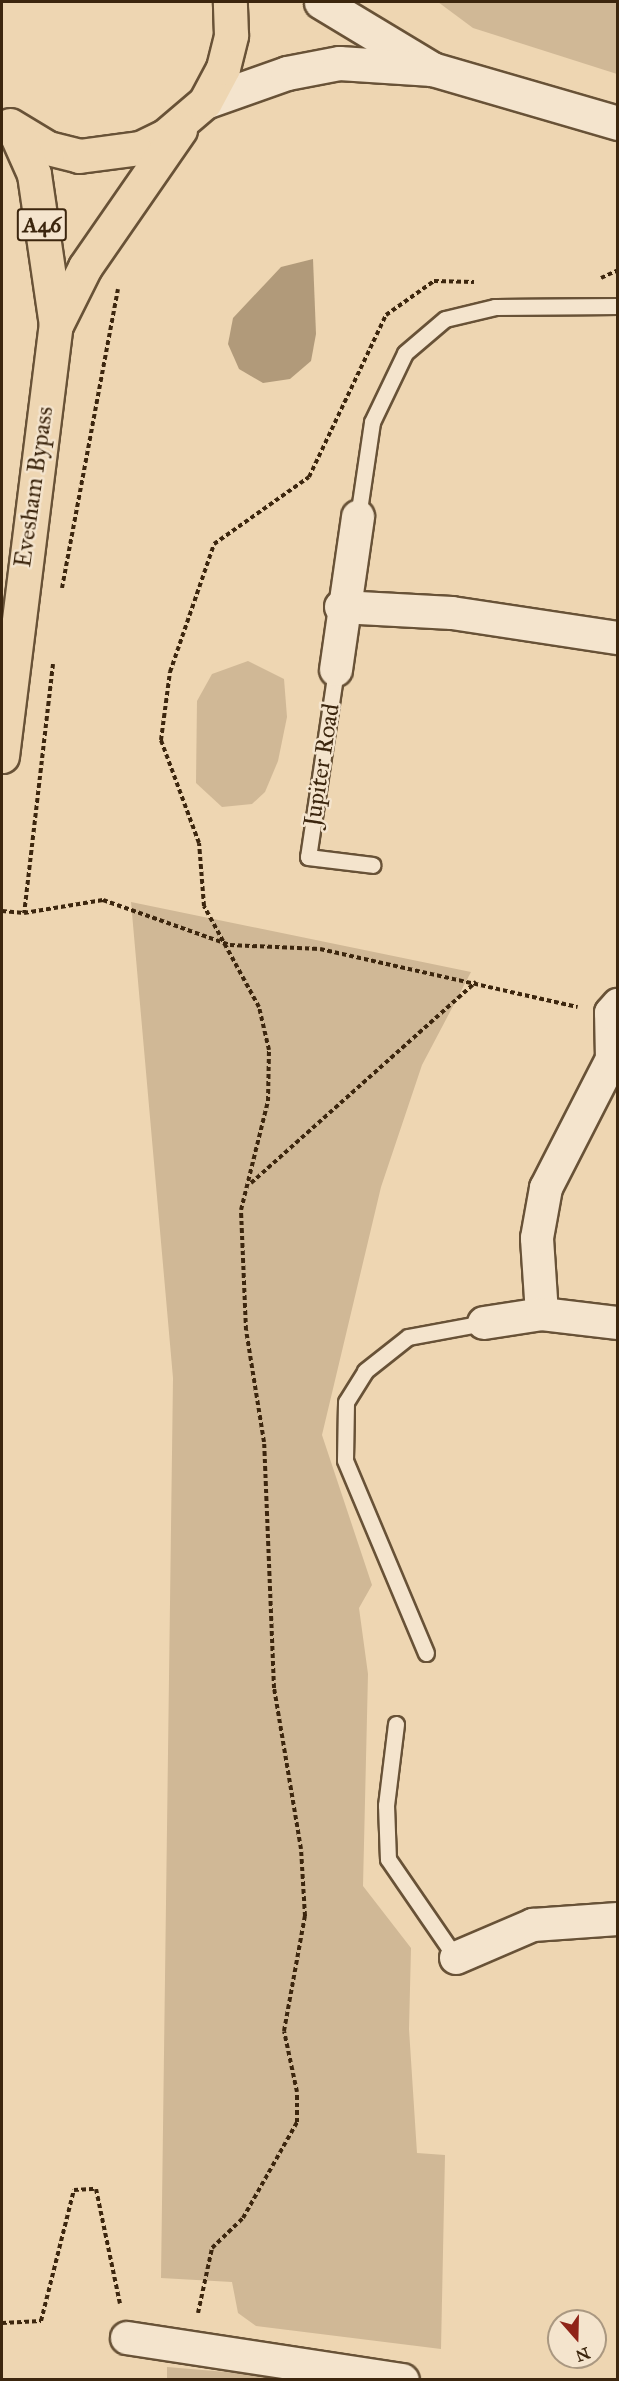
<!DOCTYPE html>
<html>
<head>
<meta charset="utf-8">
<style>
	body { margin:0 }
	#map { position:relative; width:619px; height:2381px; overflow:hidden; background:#eed6b2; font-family:"IM FELL Great Primer",serif }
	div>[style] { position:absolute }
	.green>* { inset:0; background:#d0b896 }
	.water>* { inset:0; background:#b19a7a }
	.path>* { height:4px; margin-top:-2px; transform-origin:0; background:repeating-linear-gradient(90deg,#3c260e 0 4.5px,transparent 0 7.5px) }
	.roads { filter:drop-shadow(2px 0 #685237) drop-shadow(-2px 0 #685237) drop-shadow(0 2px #685237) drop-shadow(0 -2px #685237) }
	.lane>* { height:15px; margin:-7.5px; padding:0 7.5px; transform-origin:7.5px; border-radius:7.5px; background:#f4e4cd }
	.street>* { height:32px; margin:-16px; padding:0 16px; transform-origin:16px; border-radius:16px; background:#f4e4cd }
	.secondary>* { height:33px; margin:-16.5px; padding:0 16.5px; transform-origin:16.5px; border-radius:16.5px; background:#f4e4cd }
	.highway>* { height:33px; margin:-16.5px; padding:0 16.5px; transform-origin:16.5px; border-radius:16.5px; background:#eed6b2 }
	span { translate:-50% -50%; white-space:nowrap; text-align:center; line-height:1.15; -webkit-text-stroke:5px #f4e4cd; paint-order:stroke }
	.shield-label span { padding:2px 4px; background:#f4e4cd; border:2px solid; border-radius:4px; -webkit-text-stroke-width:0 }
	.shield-label { font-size:22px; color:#3c260e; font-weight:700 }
	.street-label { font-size:24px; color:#3c260e }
	.frame { position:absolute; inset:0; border:3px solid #3c260e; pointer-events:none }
	.north { position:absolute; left:547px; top:2309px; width:60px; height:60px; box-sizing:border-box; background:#f4e4cd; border:2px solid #aa9881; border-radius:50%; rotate:160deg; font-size:16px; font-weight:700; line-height:24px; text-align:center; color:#3c260e }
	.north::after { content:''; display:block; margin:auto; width:21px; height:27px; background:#8f2418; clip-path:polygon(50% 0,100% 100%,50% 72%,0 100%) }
</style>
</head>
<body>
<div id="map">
	<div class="green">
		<i style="clip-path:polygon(438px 2px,617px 2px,617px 74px,473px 28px)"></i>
		<i style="clip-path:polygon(248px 661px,284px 679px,287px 717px,278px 761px,265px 792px,252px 804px,222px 807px,196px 783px,197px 701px,212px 674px)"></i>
		<i style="clip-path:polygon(131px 902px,471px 972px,422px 1065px,381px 1187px,322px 1435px,372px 1585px,359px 1608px,368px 1674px,363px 1886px,411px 1948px,409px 2029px,417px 2153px,445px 2155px,441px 2349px,256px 2326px,238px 2313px,232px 2282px,161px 2278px,173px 1378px)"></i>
		<i style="clip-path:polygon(167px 2367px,274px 2376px,274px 2379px,167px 2379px)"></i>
	</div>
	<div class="water">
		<i style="clip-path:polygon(313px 259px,316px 334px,311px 361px,290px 379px,263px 383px,239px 369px,228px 344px,233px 318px,281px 267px)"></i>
	</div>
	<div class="path">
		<i style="left:601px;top:278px;width:19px;rotate:-25deg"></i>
		<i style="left:62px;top:588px;width:304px;rotate:-79.4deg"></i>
		<i style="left:53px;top:664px;width:251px;rotate:96.6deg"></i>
		<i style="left:24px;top:913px;width:80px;rotate:-9.3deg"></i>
		<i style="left:103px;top:900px;width:135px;rotate:19.5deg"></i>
		<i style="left:230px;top:945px;width:90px;rotate:2.5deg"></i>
		<i style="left:320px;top:949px;width:264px;rotate:12.7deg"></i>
		<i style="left:2px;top:911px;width:22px;rotate:5deg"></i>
		<i style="left:251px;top:1183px;width:302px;rotate:-41.8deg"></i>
		<i style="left:198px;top:2313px;width:66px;rotate:-77.8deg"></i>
		<i style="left:212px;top:2248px;width:43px;rotate:-44.1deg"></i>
		<i style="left:243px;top:2218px;width:110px;rotate:-60.6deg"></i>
		<i style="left:297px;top:2122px;width:30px;rotate:-90deg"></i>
		<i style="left:297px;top:2092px;width:62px;rotate:-102deg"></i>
		<i style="left:284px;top:2031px;width:117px;rotate:-79.7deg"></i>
		<i style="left:305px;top:1916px;width:67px;rotate:-93.4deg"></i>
		<i style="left:301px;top:1849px;width:163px;rotate:-99.5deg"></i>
		<i style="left:274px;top:1688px;width:246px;rotate:-92.3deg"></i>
		<i style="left:264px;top:1442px;width:113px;rotate:-99.1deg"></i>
		<i style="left:246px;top:1330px;width:120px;rotate:-92.4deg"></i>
		<i style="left:241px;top:1210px;width:112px;rotate:-76.1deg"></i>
		<i style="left:268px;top:1101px;width:51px;rotate:-88.9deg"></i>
		<i style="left:269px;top:1050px;width:44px;rotate:-103.1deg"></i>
		<i style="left:259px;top:1007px;width:115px;rotate:-118.6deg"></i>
		<i style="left:204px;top:906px;width:63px;rotate:-94.5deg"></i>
		<i style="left:199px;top:843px;width:110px;rotate:-110.3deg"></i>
		<i style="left:161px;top:740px;width:69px;rotate:-82.5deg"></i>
		<i style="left:170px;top:672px;width:135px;rotate:-71deg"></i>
		<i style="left:214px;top:544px;width:116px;rotate:-35.2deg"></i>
		<i style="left:309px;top:477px;width:179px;rotate:-64.6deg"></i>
		<i style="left:386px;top:315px;width:59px;rotate:-35.3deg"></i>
		<i style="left:434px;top:281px;width:40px;rotate:1.4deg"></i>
		<i style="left:2px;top:2323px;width:39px;rotate:-3deg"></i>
		<i style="left:41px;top:2321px;width:135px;rotate:-75.9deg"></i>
		<i style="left:74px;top:2190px;width:22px;rotate:-3deg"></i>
		<i style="left:96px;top:2189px;width:117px;rotate:78.2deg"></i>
	</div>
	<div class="roads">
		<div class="lane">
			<i style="left:358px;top:517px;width:96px;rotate:-81.6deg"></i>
			<i style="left:372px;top:422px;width:76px;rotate:-64.4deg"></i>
			<i style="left:405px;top:353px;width:52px;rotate:-40.4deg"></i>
			<i style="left:445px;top:319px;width:51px;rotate:-13.5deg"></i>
			<i style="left:495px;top:307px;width:123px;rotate:-0.5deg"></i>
			<i style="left:336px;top:670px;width:189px;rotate:98.5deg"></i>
			<i style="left:308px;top:857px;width:65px;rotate:7deg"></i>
			<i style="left:426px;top:1653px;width:209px;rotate:-112.8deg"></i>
			<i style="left:345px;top:1460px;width:58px;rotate:-89deg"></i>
			<i style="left:346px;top:1402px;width:36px;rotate:-58deg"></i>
			<i style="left:365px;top:1371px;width:55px;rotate:-38.3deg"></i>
			<i style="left:408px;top:1337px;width:77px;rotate:-10.4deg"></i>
			<i style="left:396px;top:1724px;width:82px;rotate:97deg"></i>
			<i style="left:386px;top:1805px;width:54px;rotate:87.9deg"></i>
			<i style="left:388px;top:1859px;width:120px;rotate:55.5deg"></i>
		</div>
		<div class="street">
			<i style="left:341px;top:607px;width:111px;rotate:3.1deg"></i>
			<i style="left:452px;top:613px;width:168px;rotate:8.6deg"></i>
			<i style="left:336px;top:670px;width:155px;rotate:-81.8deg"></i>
			<i style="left:542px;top:1314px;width:76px;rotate:-93.8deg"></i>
			<i style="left:537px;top:1238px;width:51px;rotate:-79.8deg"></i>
			<i style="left:546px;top:1188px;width:145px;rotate:-62.9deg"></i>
			<i style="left:612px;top:1059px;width:46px;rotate:-91.2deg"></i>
			<i style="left:611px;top:1013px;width:11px;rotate:-49deg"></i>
			<i style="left:484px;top:1323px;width:59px;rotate:-8.8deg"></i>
			<i style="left:542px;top:1314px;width:77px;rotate:6.8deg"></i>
			<i style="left:456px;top:1958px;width:84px;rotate:-23.2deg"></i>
			<i style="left:533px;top:1925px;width:85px;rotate:-4deg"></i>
			<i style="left:127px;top:2338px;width:279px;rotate:8.7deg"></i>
		</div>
		<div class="secondary">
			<i style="left:321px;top:2px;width:130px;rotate:31.1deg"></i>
			<i style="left:205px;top:102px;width:87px;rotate:-19.5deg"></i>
			<i style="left:287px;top:73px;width:53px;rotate:-10.9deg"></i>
			<i style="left:339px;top:63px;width:93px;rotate:3.7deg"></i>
			<i style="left:432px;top:69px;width:194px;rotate:16.2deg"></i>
		</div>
		<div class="highway">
			<i style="left:10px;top:125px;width:44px;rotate:31.2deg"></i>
			<i style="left:48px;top:148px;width:32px;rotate:14deg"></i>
			<i style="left:79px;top:156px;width:62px;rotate:-7.5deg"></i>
			<i style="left:140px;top:148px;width:28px;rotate:-26deg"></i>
			<i style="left:165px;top:136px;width:52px;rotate:-40.4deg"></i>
			<i style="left:205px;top:102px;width:38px;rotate:-62deg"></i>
			<i style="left:223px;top:68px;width:34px;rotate:-76deg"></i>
			<i style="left:231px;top:35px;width:33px;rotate:-92deg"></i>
			<i style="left:56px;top:325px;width:65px;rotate:-63.4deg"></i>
			<i style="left:85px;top:267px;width:167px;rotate:-55.3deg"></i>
			<i style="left:2px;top:756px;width:434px;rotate:-82.9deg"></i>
			<i style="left:56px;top:325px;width:153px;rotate:-98.3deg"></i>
			<i style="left:34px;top:174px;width:49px;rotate:-114deg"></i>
		</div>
	</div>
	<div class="shield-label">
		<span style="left:42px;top:225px">A46</span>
	</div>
	<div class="street-label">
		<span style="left:34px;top:487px;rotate:-82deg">Evesham Bypass</span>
		<span style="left:322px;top:765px;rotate:-81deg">Jupiter Road</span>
	</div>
	<div class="frame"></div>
	<div class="north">N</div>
</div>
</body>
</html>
